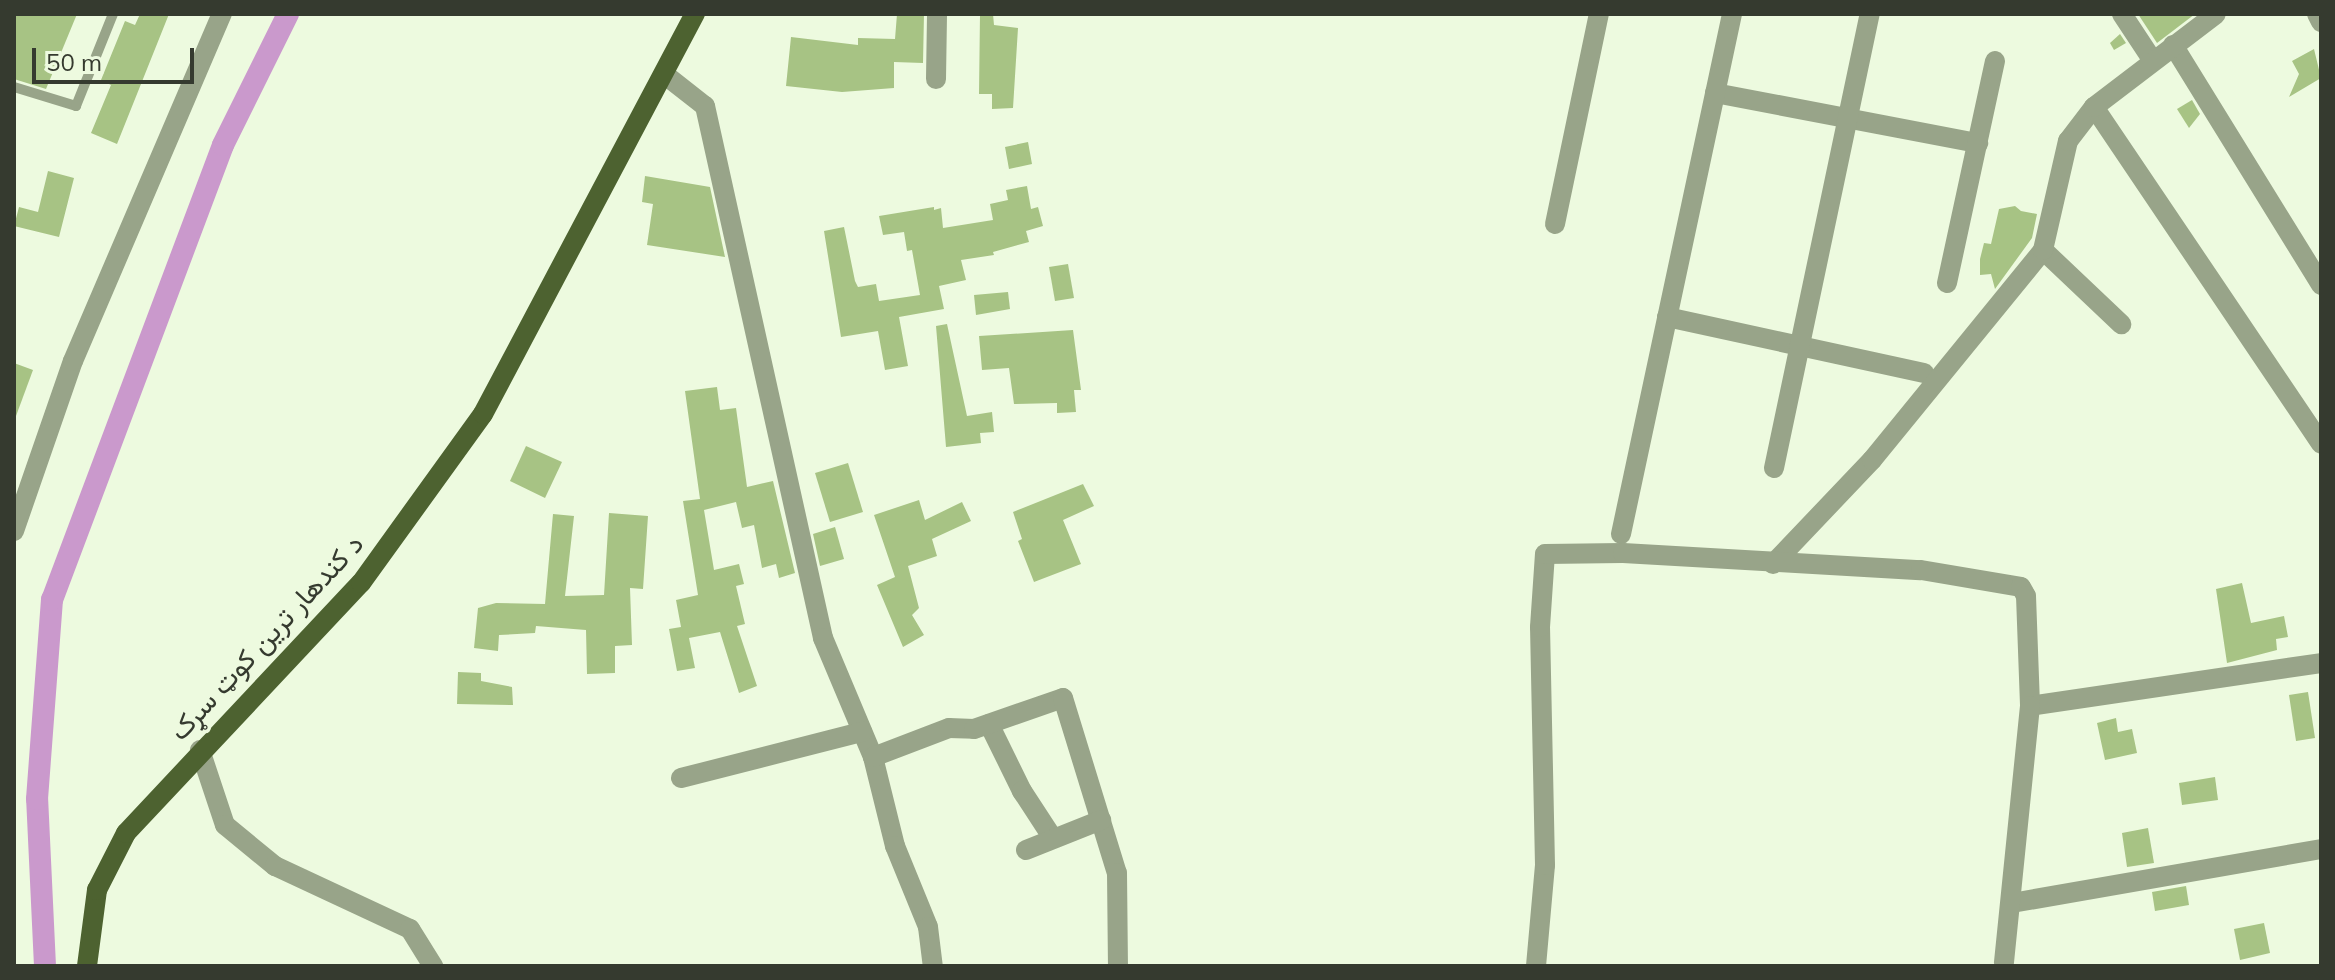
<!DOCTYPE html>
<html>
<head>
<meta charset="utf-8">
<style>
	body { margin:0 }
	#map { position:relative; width:2335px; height:980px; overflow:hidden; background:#edfadf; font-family:Mulish,Vazirmatn,sans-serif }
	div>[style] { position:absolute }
	.canal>* { height:22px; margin:-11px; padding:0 11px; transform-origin:11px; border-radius:11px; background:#ca99cc }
	.building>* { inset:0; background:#a7c384 }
	.lane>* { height:10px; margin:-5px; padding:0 5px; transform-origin:5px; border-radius:5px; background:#98a489 }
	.street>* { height:20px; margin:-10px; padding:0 10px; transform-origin:10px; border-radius:10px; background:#98a489 }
	.primary>* { height:20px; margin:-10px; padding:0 10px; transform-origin:10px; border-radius:10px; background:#4d6230 }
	span { translate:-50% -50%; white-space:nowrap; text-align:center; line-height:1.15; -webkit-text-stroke:7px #edfadf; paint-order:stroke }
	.street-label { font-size:28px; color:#353a2f }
	.frame { position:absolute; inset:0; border:16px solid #353a2f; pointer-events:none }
	.scale { position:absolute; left:32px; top:48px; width:162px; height:36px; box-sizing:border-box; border:4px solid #353a2f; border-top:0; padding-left:10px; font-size:24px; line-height:28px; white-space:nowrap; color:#353a2f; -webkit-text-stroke:6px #edfadf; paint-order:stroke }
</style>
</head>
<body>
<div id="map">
	<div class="canal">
		<i style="left:45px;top:966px;width:167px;rotate:-92.7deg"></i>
		<i style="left:37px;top:799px;width:200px;rotate:-85.7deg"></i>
		<i style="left:52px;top:600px;width:486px;rotate:-69.4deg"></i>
		<i style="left:223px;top:145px;width:146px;rotate:-63.6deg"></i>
	</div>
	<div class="building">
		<i style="clip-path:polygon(14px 14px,77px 14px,46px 89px,14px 79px)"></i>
		<i style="clip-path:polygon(140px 14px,169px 14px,117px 144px,91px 133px,111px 85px,101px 80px,125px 21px,135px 25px)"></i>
		<i style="clip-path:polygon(897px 14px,924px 14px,923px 63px,894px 62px,894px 88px,842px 92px,786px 86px,791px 37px,858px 45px,858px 38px,895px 39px)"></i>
		<i style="clip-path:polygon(980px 14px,993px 14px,994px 25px,1018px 28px,1013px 108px,992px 109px,992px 94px,979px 94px)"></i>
		<i style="clip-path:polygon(2138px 14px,2195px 14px,2157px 43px)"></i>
		<i style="clip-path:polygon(2120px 34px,2126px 43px,2114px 50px,2110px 43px)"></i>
		<i style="clip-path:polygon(2314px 49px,2321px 78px,2289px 97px,2299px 74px,2292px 61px)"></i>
		<i style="clip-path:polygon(2192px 100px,2200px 114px,2189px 128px,2177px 109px)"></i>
		<i style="clip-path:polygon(1028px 142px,1032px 164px,1009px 169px,1005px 147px)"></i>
		<i style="clip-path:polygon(48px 171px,74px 178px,59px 237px,14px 226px,19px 207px,38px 212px)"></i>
		<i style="clip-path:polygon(645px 176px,710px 187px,725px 257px,647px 245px,653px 204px,642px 202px)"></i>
		<i style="clip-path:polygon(1027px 186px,1031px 209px,1038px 207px,1043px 226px,1026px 231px,1029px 242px,993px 252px,994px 255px,961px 260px,966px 280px,939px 286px,944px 309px,899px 317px,908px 366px,885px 370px,878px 331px,841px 337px,824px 231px,844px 227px,855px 281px,858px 287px,876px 284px,879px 301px,920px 295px,912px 250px,907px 251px,904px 232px,883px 235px,879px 216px,934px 207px,934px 210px,941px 208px,943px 228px,993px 220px,990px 204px,1008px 200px,1006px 190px)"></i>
		<i style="clip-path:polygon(2015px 206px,2021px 211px,2037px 214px,2032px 238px,1995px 289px,1991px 274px,1980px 275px,1980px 259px,1984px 243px,1991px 244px,1999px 209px)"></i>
		<i style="clip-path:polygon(1068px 264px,1074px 298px,1055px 301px,1049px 267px)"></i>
		<i style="clip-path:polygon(1008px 292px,1010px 309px,976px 315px,974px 295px)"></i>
		<i style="clip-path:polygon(947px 324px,967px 416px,992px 412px,994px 432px,980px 433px,981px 443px,946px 447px,936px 326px)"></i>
		<i style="clip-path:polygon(1073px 330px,1081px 390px,1074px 390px,1076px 412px,1057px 413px,1057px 403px,1014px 404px,1009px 368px,982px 370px,979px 336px)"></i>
		<i style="clip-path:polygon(14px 363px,33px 370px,16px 416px,14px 416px)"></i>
		<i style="clip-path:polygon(717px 387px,720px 410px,736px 408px,747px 487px,773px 481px,795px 573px,779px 578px,776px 564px,762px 568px,754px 525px,742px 528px,736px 502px,704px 510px,714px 570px,739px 564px,744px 584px,736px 586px,745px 624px,737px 626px,757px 686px,739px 693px,720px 632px,689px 638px,695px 668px,677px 671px,669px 629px,681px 627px,676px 600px,698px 595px,683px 501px,700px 499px,685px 391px)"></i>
		<i style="clip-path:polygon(526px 446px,562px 462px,545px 498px,510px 481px)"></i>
		<i style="clip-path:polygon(848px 463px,863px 512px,830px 522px,815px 473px)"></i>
		<i style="clip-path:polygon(1083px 484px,1094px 506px,1063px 520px,1081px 564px,1034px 582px,1018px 541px,1022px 539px,1013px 512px)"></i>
		<i style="clip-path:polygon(919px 500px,925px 520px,962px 502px,971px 521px,932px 539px,937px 556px,908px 566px,919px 608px,912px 615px,924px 635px,903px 647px,877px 585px,895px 577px,874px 515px)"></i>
		<i style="clip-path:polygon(609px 513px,648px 516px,643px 589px,630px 588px,632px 645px,615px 646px,615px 673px,587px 674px,586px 630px,536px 626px,535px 633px,499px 635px,498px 651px,474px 648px,478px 608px,496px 603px,545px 604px,553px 514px,574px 516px,565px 596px,604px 595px)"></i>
		<i style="clip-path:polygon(835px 527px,844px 559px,820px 566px,813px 534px)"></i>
		<i style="clip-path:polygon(2242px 583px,2251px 623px,2284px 616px,2288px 637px,2276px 639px,2277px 650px,2227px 663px,2216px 589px)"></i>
		<i style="clip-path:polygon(458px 672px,481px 673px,481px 681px,512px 687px,513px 705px,457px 704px)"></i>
		<i style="clip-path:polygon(2308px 692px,2315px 738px,2296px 741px,2289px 695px)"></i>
		<i style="clip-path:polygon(2116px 718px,2118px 732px,2132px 729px,2137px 753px,2105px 760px,2097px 723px)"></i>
		<i style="clip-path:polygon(2215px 777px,2218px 800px,2182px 805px,2179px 783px)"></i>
		<i style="clip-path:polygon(2148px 828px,2154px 863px,2127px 867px,2122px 833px)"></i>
		<i style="clip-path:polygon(2186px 886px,2189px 905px,2155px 911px,2152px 892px)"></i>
		<i style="clip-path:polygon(2264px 923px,2270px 953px,2240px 960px,2234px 929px)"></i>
	</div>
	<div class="lane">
		<i style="left:14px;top:87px;width:65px;rotate:17deg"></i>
		<i style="left:76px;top:106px;width:99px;rotate:-68.1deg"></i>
	</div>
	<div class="street">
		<i style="left:2122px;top:14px;width:56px;rotate:56.6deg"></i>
		<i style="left:2317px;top:14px;width:9px;rotate:63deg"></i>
		<i style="left:2173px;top:45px;width:282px;rotate:58.3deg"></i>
		<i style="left:664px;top:74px;width:52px;rotate:38deg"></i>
		<i style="left:705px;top:106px;width:545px;rotate:77.49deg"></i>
		<i style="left:823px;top:638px;width:129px;rotate:67.2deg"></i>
		<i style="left:873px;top:757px;width:92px;rotate:76.1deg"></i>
		<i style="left:895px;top:846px;width:87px;rotate:67.8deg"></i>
		<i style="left:928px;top:927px;width:39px;rotate:83deg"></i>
		<i style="left:936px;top:79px;width:65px;rotate:-89.1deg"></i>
		<i style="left:1715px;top:93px;width:268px;rotate:10.8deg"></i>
		<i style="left:2094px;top:107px;width:406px;rotate:56deg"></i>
		<i style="left:1555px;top:224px;width:215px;rotate:-78.2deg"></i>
		<i style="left:2043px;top:250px;width:108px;rotate:43.5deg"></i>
		<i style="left:1947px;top:283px;width:227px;rotate:-77.8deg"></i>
		<i style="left:1667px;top:317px;width:263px;rotate:12.3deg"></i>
		<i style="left:1774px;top:468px;width:464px;rotate:-78.1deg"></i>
		<i style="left:14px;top:531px;width:180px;rotate:-70.9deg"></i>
		<i style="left:73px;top:361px;width:378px;rotate:-66.8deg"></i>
		<i style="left:1621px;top:534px;width:532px;rotate:-77.95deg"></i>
		<i style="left:1773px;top:564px;width:144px;rotate:-46.4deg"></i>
		<i style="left:1872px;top:460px;width:271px;rotate:-50.8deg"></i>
		<i style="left:2043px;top:250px;width:112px;rotate:-77.1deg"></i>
		<i style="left:2068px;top:141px;width:43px;rotate:-52.6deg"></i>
		<i style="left:2094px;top:107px;width:153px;rotate:-37.3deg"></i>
		<i style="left:2030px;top:706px;width:294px;rotate:-8.4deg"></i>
		<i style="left:989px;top:724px;width:75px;rotate:63.8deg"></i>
		<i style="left:1022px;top:791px;width:55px;rotate:56.9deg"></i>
		<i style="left:200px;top:750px;width:79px;rotate:71.6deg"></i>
		<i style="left:225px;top:825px;width:65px;rotate:39.4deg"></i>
		<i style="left:275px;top:866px;width:149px;rotate:25deg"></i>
		<i style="left:410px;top:929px;width:44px;rotate:58.1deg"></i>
		<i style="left:873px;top:757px;width:81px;rotate:-20.9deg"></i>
		<i style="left:949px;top:728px;width:25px;rotate:2deg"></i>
		<i style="left:974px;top:729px;width:94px;rotate:-19.2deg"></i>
		<i style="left:1063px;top:698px;width:183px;rotate:72.9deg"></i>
		<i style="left:1117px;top:873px;width:93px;rotate:89.4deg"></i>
		<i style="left:681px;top:778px;width:187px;rotate:-14.3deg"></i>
		<i style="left:1026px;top:850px;width:81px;rotate:-21.8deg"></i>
		<i style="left:2012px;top:903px;width:314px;rotate:-9.9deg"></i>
		<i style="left:1536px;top:966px;width:101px;rotate:-84.9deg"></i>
		<i style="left:1545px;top:865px;width:238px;rotate:-91.2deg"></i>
		<i style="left:1540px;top:627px;width:73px;rotate:-86.1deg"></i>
		<i style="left:1545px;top:554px;width:78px;rotate:-0.7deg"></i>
		<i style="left:1623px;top:553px;width:298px;rotate:3.3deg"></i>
		<i style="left:1921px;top:570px;width:101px;rotate:9.6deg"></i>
		<i style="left:2021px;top:587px;width:10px;rotate:61deg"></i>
		<i style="left:2026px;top:596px;width:110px;rotate:87.9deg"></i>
		<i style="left:2030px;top:706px;width:258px;rotate:95.8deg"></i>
	</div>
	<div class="primary">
		<i style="left:87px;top:966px;width:77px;rotate:-82.5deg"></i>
		<i style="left:97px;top:890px;width:64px;rotate:-63deg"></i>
		<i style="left:126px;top:833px;width:343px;rotate:-46.8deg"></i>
		<i style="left:361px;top:583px;width:208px;rotate:-54.2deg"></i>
		<i style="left:483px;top:414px;width:453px;rotate:-62.1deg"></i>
	</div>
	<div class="street-label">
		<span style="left:266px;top:637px;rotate:-47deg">د کندهار ترين کوټ سړک</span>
	</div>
	<div class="frame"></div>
	<div class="scale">50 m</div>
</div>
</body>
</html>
